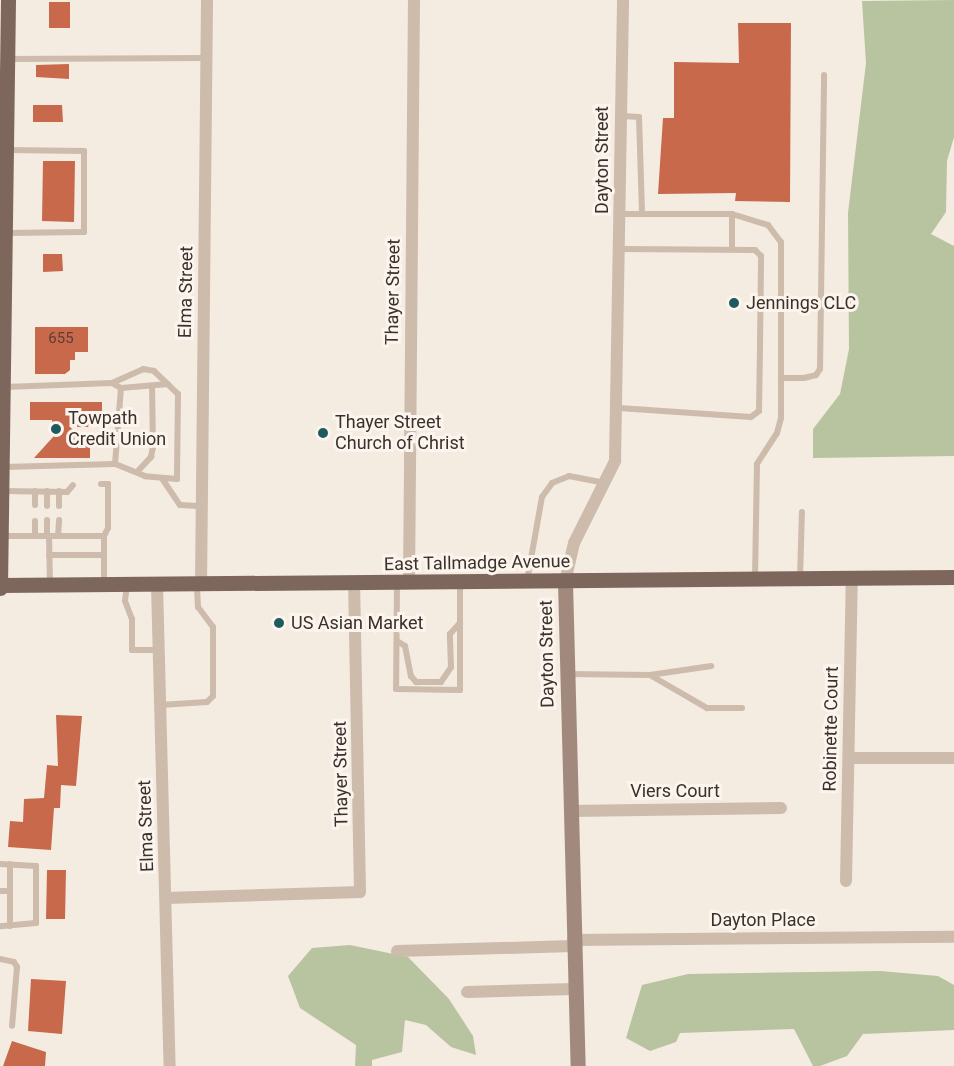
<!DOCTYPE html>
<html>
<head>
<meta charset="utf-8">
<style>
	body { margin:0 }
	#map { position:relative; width:954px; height:1066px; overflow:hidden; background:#f4ebe1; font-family:Roboto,sans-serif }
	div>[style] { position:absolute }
	.green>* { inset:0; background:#b8c4a0 }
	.building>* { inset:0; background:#c8694b }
	.lane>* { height:6px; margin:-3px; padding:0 3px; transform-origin:3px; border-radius:3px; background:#cdbbac }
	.street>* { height:12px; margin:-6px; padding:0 6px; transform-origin:6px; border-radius:6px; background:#cdbbac }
	.secondary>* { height:15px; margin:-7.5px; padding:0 7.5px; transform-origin:7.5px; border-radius:7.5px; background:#a18a7d }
	.primary>* { height:15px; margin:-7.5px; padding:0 7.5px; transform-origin:7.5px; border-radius:7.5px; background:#7d675c }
	.dots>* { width:16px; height:16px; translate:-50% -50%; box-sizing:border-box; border:3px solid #fbf5ee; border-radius:50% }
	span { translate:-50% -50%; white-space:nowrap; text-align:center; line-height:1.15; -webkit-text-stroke:6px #fbf5ee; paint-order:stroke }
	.number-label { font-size:15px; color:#5e3e33 }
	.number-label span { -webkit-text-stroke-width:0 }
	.street-label { font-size:18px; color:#3b302b }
	.poi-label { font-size:18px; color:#3b302b }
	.left { translate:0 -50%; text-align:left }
</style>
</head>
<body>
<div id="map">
	<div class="green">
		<i style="clip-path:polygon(954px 0,954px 137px,947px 161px,946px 212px,931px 234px,954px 246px,954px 456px,813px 458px,813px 429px,840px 394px,849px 349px,848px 213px,866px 63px,862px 1px)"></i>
		<i style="clip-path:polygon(350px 945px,408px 957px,449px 999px,473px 1036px,476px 1055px,451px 1047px,426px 1025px,405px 1020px,402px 1052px,372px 1060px,372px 1066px,355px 1066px,356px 1045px,300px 1008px,288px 976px,312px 948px)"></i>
		<i style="clip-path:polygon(880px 971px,938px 976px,954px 985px,954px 1030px,863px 1034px,847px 1056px,820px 1066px,813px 1066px,794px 1029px,680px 1033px,676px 1042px,650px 1051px,626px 1038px,642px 985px,688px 974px)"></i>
	</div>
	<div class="building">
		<i style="clip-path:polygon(49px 2px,70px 2px,70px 28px,49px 28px)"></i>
		<i style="clip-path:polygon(738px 23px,791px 23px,790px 202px,735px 201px,736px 193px,658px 194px,663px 118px,674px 118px,674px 62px,739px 63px)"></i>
		<i style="clip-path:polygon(69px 64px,69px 79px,36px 77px,36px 65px)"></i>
		<i style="clip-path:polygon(33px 105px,62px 105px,63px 122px,33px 122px)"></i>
		<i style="clip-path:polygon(43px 161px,75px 161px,74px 222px,42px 221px)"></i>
		<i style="clip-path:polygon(43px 254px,62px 254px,63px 271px,43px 272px)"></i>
		<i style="clip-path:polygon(35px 327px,88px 327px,88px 352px,75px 352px,75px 360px,70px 360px,70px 370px,65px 374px,35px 374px)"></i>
		<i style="clip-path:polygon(30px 402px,102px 402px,102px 421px,96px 421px,96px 427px,70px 427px,90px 446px,90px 458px,34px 458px,53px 437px,52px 420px,30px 420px)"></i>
		<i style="clip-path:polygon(56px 715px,82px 716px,76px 786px,61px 785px,60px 808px,54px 808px,51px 850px,8px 847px,10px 821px,23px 822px,24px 799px,44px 798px,47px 765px,58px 766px)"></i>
		<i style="clip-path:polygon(47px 870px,66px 870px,65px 919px,46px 919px)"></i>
		<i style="clip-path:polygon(31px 979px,66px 981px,62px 1034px,28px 1031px)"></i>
		<i style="clip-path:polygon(12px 1041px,46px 1052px,45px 1066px,3px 1066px)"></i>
	</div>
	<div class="lane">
		<i style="left:8px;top:59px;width:198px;rotate:-0.3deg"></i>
		<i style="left:622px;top:116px;width:17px;rotate:3deg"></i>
		<i style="left:639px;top:117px;width:97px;rotate:88.2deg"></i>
		<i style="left:621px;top:214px;width:111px"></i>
		<i style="left:732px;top:214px;width:38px;rotate:17deg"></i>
		<i style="left:768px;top:225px;width:21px;rotate:53deg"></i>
		<i style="left:781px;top:242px;width:176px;rotate:90deg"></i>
		<i style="left:781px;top:418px;width:16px;rotate:105deg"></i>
		<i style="left:777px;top:433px;width:37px;rotate:123deg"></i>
		<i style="left:757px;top:464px;width:114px;rotate:91deg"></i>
		<i style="left:732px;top:214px;width:34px;rotate:90deg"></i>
		<i style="left:7px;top:233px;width:77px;rotate:-0.7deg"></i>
		<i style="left:84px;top:232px;width:81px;rotate:-90deg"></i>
		<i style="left:84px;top:151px;width:77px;rotate:-179.3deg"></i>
		<i style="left:781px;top:378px;width:23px"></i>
		<i style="left:804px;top:378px;width:12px;rotate:-14deg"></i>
		<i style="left:816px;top:375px;width:7px;rotate:-56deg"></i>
		<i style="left:820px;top:369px;width:294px;rotate:-89.2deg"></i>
		<i style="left:112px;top:383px;width:34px;rotate:-24deg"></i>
		<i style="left:143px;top:369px;width:11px;rotate:10deg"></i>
		<i style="left:154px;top:371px;width:33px;rotate:44deg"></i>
		<i style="left:178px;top:394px;width:85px;rotate:90.7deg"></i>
		<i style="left:177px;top:479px;width:32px;rotate:-175deg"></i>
		<i style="left:145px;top:476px;width:32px;rotate:-158deg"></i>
		<i style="left:121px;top:388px;width:47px;rotate:-4.9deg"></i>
		<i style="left:619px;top:408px;width:132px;rotate:3.9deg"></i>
		<i style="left:751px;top:417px;width:10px;rotate:-37deg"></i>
		<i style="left:759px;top:411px;width:67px;rotate:-89.1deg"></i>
		<i style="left:760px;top:344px;width:88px;rotate:-89.3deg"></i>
		<i style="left:761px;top:256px;width:8px;rotate:-135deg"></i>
		<i style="left:755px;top:250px;width:134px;rotate:-179.6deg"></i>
		<i style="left:384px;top:419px;width:25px"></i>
		<i style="left:4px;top:467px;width:111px;rotate:-1.5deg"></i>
		<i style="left:115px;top:464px;width:76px;rotate:-85.5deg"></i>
		<i style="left:121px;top:388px;width:10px;rotate:-151deg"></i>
		<i style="left:112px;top:383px;width:107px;rotate:177.9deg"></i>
		<i style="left:137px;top:472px;width:21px;rotate:-47deg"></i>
		<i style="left:151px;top:457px;width:10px;rotate:-79deg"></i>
		<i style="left:153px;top:447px;width:61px;rotate:-90.9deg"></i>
		<i style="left:163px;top:480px;width:30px;rotate:56deg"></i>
		<i style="left:180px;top:505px;width:22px;rotate:3deg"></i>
		<i style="left:101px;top:484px;width:7px"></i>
		<i style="left:108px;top:484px;width:44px;rotate:90deg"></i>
		<i style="left:108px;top:528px;width:9px;rotate:117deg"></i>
		<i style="left:3px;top:491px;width:64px;rotate:0.9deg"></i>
		<i style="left:67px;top:492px;width:9px;rotate:-49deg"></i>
		<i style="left:35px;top:491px;width:14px;rotate:90deg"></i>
		<i style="left:47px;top:491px;width:15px;rotate:90deg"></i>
		<i style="left:59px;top:506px;width:15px;rotate:-90deg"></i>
		<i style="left:47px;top:520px;width:16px;rotate:90deg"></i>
		<i style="left:35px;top:521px;width:15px;rotate:90deg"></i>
		<i style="left:3px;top:536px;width:101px"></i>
		<i style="left:104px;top:536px;width:47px;rotate:90deg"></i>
		<i style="left:49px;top:536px;width:47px;rotate:88.8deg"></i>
		<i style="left:58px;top:536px;width:16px;rotate:-86deg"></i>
		<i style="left:49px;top:555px;width:55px"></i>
		<i style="left:800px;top:578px;width:66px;rotate:-88.3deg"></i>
		<i style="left:527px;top:581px;width:85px;rotate:-79.9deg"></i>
		<i style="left:542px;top:497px;width:17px;rotate:-54deg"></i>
		<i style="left:552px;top:483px;width:18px;rotate:-22deg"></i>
		<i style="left:569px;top:476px;width:37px;rotate:11deg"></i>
		<i style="left:397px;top:584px;width:105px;rotate:90.5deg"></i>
		<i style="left:396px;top:689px;width:64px;rotate:0.9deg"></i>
		<i style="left:460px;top:690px;width:107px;rotate:-90deg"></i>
		<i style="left:127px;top:586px;width:15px;rotate:98deg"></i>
		<i style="left:125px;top:601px;width:19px;rotate:69deg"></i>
		<i style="left:132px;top:619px;width:31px;rotate:90deg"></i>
		<i style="left:132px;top:650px;width:26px"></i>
		<i style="left:397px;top:641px;width:9px;rotate:32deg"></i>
		<i style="left:405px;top:646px;width:31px;rotate:79deg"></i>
		<i style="left:411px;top:676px;width:8px;rotate:50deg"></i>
		<i style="left:416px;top:682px;width:25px"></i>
		<i style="left:441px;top:682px;width:18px;rotate:-56deg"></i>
		<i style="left:451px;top:667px;width:33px;rotate:-92deg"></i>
		<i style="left:450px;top:634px;width:15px;rotate:-48deg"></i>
		<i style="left:568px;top:674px;width:82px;rotate:0.7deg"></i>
		<i style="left:650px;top:675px;width:66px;rotate:30.1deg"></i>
		<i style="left:707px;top:708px;width:35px"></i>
		<i style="left:650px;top:675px;width:62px;rotate:-8.4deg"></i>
		<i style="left:160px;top:705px;width:47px;rotate:-3.7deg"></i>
		<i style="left:207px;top:702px;width:8px;rotate:-45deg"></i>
		<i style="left:213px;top:696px;width:69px;rotate:-90deg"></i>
		<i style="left:213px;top:627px;width:25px;rotate:-127deg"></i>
		<i style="left:198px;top:607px;width:22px;rotate:-93deg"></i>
		<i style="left:0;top:864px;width:36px;rotate:3deg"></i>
		<i style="left:36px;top:866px;width:57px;rotate:90deg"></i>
		<i style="left:36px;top:923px;width:36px;rotate:175deg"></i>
		<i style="left:0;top:891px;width:10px"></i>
		<i style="left:10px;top:926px;width:62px;rotate:-90deg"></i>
		<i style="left:0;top:959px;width:14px;rotate:12deg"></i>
		<i style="left:14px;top:962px;width:6px;rotate:59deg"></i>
		<i style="left:17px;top:967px;width:59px;rotate:94.8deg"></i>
	</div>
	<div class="street">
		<i style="left:565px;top:582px;width:40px;rotate:-77deg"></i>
		<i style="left:574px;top:543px;width:92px;rotate:-63.4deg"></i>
		<i style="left:615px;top:461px;width:461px;rotate:-89deg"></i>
		<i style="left:409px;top:583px;width:583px;rotate:-89.51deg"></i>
		<i style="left:157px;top:585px;width:481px;rotate:88.5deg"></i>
		<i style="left:201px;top:585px;width:585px;rotate:-89.41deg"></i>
		<i style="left:850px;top:758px;width:104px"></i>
		<i style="left:570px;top:811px;width:211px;rotate:-0.8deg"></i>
		<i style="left:846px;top:881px;width:303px;rotate:-88.9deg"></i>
		<i style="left:166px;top:898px;width:194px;rotate:-1.8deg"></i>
		<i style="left:360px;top:892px;width:308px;rotate:-91.1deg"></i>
		<i style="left:573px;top:940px;width:381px;rotate:-0.5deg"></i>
		<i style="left:397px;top:951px;width:176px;rotate:-1.6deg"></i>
		<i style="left:467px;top:992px;width:107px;rotate:-1.6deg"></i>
	</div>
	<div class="secondary">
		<i style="left:565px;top:582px;width:484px;rotate:88.5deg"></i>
	</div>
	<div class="primary">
		<i style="left:0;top:585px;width:954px;rotate:-0.48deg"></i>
		<i style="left:0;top:588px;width:588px;rotate:-89.22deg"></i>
	</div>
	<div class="dots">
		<i style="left:734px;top:303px;background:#1f5a5e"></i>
		<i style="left:56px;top:429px;background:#1f5a5e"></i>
		<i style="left:323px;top:433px;background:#1f5a5e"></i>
		<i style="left:279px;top:623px;background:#1f5a5e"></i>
	</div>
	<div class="number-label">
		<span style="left:61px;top:339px">655</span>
	</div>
	<div class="street-label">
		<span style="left:602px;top:160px;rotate:-90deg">Dayton Street</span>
		<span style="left:186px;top:292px;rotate:-89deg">Elma Street</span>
		<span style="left:393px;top:292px;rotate:-89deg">Thayer Street</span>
		<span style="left:477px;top:563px;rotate:-1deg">East Tallmadge Avenue</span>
		<span style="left:547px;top:654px;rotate:-91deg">Dayton Street</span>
		<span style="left:831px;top:729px;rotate:-89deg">Robinette Court</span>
		<span style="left:341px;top:774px;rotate:-91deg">Thayer Street</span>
		<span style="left:675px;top:791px">Viers Court</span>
		<span style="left:146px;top:826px;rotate:-92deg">Elma Street</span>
		<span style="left:763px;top:920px">Dayton Place</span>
	</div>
	<div class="poi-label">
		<span class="left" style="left:746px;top:303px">Jennings CLC</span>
		<span class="left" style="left:68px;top:429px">Towpath<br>Credit Union</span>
		<span class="left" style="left:335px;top:433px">Thayer Street<br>Church of Christ</span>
		<span class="left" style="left:291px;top:623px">US Asian Market</span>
	</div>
</div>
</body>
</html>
